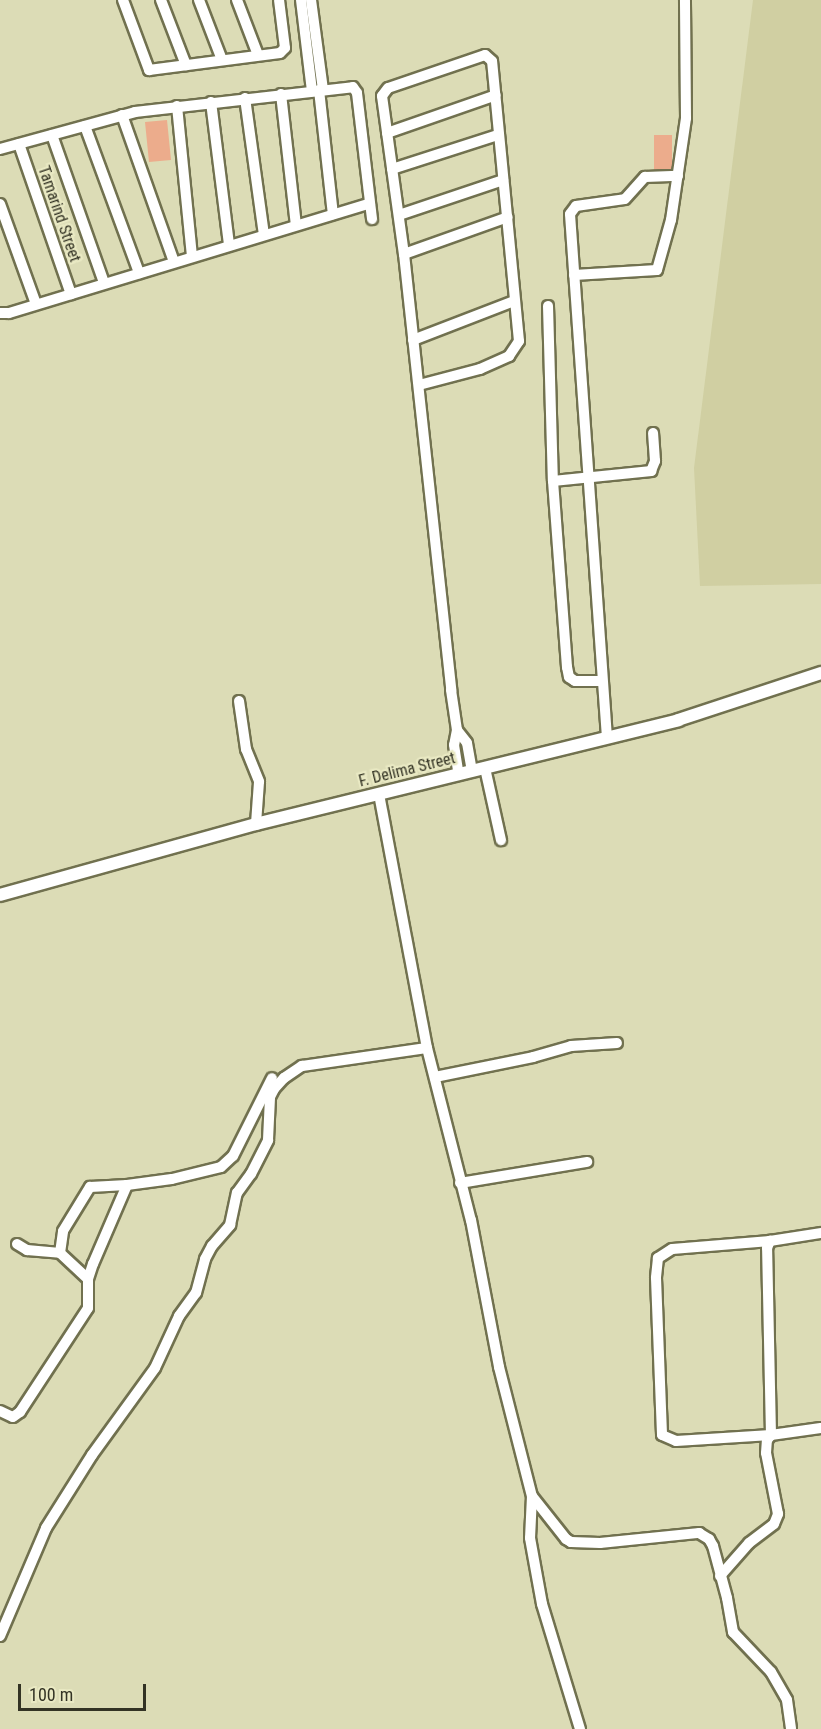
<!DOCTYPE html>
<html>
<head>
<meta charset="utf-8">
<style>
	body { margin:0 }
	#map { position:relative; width:821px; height:1729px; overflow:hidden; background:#dcdcb6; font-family:"Roboto Condensed",sans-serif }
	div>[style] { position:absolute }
	.built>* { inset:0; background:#d0cfa2 }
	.green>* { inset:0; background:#ecac8c }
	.roads { filter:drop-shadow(2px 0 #71714f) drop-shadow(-2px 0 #71714f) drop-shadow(0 2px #71714f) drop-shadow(0 -2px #71714f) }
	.minor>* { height:10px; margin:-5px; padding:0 5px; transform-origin:5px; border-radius:5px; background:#fff }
	.tertiary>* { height:12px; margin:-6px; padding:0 6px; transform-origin:6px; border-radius:6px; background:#fff }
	span { translate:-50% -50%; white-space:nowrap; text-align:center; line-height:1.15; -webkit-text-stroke:4.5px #e9e9c3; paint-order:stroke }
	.street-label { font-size:16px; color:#333324 }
	.scale { position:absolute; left:18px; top:1684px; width:128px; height:27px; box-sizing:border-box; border:3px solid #333324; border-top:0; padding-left:8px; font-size:18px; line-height:21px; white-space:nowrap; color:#333324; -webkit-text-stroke:4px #e9e9c3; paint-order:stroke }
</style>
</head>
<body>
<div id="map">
	<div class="built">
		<i style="clip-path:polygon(753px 0,821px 0,821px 584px,700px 586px,694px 468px)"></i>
	</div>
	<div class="green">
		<i style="clip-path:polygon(167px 120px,171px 160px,149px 162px,145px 122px)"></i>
		<i style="clip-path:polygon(654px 135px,672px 135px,672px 170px,654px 171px)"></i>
	</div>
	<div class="roads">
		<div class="minor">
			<i style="left:123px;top:0;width:75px;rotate:69.6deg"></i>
			<i style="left:149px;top:70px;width:132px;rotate:-7.4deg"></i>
			<i style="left:280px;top:53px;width:7px;rotate:-45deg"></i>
			<i style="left:285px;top:48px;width:48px;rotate:-97.1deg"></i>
			<i style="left:161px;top:0;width:70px;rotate:69deg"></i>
			<i style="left:199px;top:0;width:64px;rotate:69deg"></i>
			<i style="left:237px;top:0;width:59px;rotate:69.1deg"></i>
			<i style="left:301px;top:0;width:92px;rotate:83.1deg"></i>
			<i style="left:311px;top:0;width:91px;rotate:82.4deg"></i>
			<i style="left:319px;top:90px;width:125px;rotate:83.6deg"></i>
			<i style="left:281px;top:94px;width:132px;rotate:83.5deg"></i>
			<i style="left:245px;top:98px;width:138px;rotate:82.1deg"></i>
			<i style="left:211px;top:102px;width:144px;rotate:82.8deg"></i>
			<i style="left:177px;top:106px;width:151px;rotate:84.3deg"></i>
			<i style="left:122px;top:115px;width:156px;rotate:70.5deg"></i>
			<i style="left:85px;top:126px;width:157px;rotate:69.8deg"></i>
			<i style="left:387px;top:133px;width:115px;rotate:-19.2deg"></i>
			<i style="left:52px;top:135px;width:157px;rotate:70.6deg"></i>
			<i style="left:19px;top:144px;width:159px;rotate:70.9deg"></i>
			<i style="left:0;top:149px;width:140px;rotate:-15.3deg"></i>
			<i style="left:135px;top:112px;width:219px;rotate:-6.5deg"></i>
			<i style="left:353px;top:87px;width:7px;rotate:56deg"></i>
			<i style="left:357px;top:93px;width:127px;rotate:83.2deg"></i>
			<i style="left:392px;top:169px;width:111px;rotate:-17.8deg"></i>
			<i style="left:0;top:204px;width:106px;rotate:70.2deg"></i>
			<i style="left:399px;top:215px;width:110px;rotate:-18.6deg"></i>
			<i style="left:404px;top:254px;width:110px;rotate:-19.6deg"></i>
			<i style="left:574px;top:275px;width:83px;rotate:-3.4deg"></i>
			<i style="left:657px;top:270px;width:52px;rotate:-74.4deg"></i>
			<i style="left:671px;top:220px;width:103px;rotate:-81.6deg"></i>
			<i style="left:686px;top:118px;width:118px;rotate:-90.5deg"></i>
			<i style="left:548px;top:306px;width:175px;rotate:88.4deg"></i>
			<i style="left:553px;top:481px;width:187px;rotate:85.7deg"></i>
			<i style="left:567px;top:667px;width:10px;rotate:79deg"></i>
			<i style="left:569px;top:677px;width:7px;rotate:34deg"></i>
			<i style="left:575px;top:681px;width:27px"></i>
			<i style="left:0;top:313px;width:9px"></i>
			<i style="left:9px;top:313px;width:377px;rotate:-16.9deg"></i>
			<i style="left:413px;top:340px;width:108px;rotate:-21.1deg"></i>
			<i style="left:419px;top:385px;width:63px;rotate:-14.7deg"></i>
			<i style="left:480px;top:369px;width:32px;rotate:-24deg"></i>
			<i style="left:509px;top:356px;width:18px;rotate:-56deg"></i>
			<i style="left:519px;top:341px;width:281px;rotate:-95.5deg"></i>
			<i style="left:492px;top:61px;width:9px;rotate:-139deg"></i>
			<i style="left:485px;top:55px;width:102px;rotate:161.2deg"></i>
			<i style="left:388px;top:88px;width:10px;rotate:127deg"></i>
			<i style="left:382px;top:96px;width:160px;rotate:82.1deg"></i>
			<i style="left:404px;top:254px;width:439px;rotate:83.8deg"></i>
			<i style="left:451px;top:690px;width:40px;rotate:81.5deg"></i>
			<i style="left:457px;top:730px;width:16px;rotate:52deg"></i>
			<i style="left:467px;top:743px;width:28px;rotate:80deg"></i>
			<i style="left:553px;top:481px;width:99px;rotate:-5.8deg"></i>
			<i style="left:651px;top:471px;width:11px;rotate:-68deg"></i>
			<i style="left:655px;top:461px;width:28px;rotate:-94deg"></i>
			<i style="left:239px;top:701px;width:49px;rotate:81.7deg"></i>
			<i style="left:246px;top:749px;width:35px;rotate:68deg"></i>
			<i style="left:259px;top:782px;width:42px;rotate:94.1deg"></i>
			<i style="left:457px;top:730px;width:15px;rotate:101deg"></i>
			<i style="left:454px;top:745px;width:30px;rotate:81deg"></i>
			<i style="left:607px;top:738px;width:525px;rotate:-94.04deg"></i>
			<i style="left:570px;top:214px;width:10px;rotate:-53deg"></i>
			<i style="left:576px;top:206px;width:49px;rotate:-8.1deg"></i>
			<i style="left:625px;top:199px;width:30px;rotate:-48deg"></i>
			<i style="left:645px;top:177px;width:33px;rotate:-2deg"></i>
			<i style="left:485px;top:768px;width:74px;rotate:77.5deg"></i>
			<i style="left:379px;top:794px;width:258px;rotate:79.3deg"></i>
			<i style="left:427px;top:1048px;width:178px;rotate:75.7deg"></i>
			<i style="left:471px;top:1220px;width:150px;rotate:79.2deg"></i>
			<i style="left:499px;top:1367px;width:133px;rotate:75.7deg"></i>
			<i style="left:532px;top:1496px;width:42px;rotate:92.7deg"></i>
			<i style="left:530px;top:1538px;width:67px;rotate:79.7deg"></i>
			<i style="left:542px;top:1604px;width:131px;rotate:73.1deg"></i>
			<i style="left:435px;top:1077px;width:100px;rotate:-11.5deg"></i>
			<i style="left:533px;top:1057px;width:40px;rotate:-16deg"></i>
			<i style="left:571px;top:1046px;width:46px;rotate:-3.7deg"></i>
			<i style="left:460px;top:1183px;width:129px;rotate:-9.4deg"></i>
			<i style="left:770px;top:1241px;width:98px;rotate:175.3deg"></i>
			<i style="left:672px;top:1249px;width:17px;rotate:147deg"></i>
			<i style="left:658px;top:1258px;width:20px;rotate:96deg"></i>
			<i style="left:656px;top:1278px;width:157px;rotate:87.8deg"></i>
			<i style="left:662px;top:1435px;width:15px;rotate:23deg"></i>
			<i style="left:676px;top:1441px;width:95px;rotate:-3.6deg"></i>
			<i style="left:771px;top:1435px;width:50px;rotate:-8deg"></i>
			<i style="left:17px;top:1244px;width:12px;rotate:31deg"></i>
			<i style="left:27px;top:1250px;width:33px;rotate:5deg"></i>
			<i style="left:88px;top:1279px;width:38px;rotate:-137deg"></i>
			<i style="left:60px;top:1253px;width:22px;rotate:-82deg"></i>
			<i style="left:63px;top:1231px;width:52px;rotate:-58.5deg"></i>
			<i style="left:90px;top:1187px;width:37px;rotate:-3deg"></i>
			<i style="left:0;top:1411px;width:14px;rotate:25deg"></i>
			<i style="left:13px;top:1417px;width:9px;rotate:-36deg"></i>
			<i style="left:20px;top:1412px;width:124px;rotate:-56.8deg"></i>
			<i style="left:88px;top:1308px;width:29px;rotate:-90deg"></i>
			<i style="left:88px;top:1279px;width:16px;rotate:-72deg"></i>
			<i style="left:93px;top:1264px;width:86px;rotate:-66.7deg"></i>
			<i style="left:127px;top:1185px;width:45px;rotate:-7.6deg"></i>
			<i style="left:172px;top:1179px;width:50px;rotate:-13.8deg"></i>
			<i style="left:221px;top:1167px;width:16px;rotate:-43deg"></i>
			<i style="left:233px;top:1156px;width:87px;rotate:-63.4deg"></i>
			<i style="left:532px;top:1496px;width:55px;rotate:51.7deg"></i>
			<i style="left:566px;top:1539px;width:6px;rotate:31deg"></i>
			<i style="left:571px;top:1542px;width:29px;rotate:2deg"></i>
			<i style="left:600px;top:1543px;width:100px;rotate:-5.8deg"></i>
			<i style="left:699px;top:1533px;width:12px;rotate:31deg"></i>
			<i style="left:709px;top:1539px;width:8px;rotate:60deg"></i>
			<i style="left:713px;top:1546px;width:54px;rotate:74.9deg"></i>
			<i style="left:727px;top:1598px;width:35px;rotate:80deg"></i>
			<i style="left:733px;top:1632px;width:55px;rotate:46.5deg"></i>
			<i style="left:771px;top:1672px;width:32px;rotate:60deg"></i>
			<i style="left:787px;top:1700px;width:29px;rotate:82deg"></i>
			<i style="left:720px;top:1576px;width:44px;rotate:-48.7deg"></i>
			<i style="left:749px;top:1543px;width:31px;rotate:-37deg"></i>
			<i style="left:774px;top:1524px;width:11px;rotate:-68deg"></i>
			<i style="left:778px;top:1514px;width:62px;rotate:-101.1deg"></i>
			<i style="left:766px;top:1453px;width:13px;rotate:-86deg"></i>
			<i style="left:767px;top:1440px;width:6px;rotate:-51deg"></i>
			<i style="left:771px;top:1435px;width:187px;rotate:-91.2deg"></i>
			<i style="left:767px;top:1248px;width:8px;rotate:-67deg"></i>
			<i style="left:770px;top:1241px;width:52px;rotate:-8.9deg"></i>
			<i style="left:0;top:1636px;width:117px;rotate:-66.9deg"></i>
			<i style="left:46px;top:1528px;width:86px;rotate:-57.8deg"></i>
			<i style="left:92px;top:1455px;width:107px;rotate:-54.1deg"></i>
			<i style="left:155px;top:1368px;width:57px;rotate:-65.2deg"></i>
			<i style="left:179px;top:1316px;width:29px;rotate:-54deg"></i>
			<i style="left:196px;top:1293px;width:35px;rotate:-75deg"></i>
			<i style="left:205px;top:1259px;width:15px;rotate:-62deg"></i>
			<i style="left:212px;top:1246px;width:28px;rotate:-49deg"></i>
			<i style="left:230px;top:1225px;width:33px;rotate:-78deg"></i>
			<i style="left:237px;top:1193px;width:24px;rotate:-54deg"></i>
			<i style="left:251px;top:1174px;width:38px;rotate:-63deg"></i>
			<i style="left:268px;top:1140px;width:43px;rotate:-87.3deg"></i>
			<i style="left:270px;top:1097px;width:9px;rotate:-63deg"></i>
			<i style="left:274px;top:1089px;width:15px;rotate:-48deg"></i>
			<i style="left:284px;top:1078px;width:22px;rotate:-34deg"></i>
			<i style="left:302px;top:1066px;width:126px;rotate:-8.2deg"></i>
		</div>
		<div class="tertiary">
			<i style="left:0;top:895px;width:266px;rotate:-15.5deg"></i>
			<i style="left:256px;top:824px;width:435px;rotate:-13.8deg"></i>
			<i style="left:678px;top:720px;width:151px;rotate:-18.2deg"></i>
		</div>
	</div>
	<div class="street-label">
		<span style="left:59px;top:214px;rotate:71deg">Tamarind Street</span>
		<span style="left:407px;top:770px;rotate:-14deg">F. Delima Street</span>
	</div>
	<div class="scale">100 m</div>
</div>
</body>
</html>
